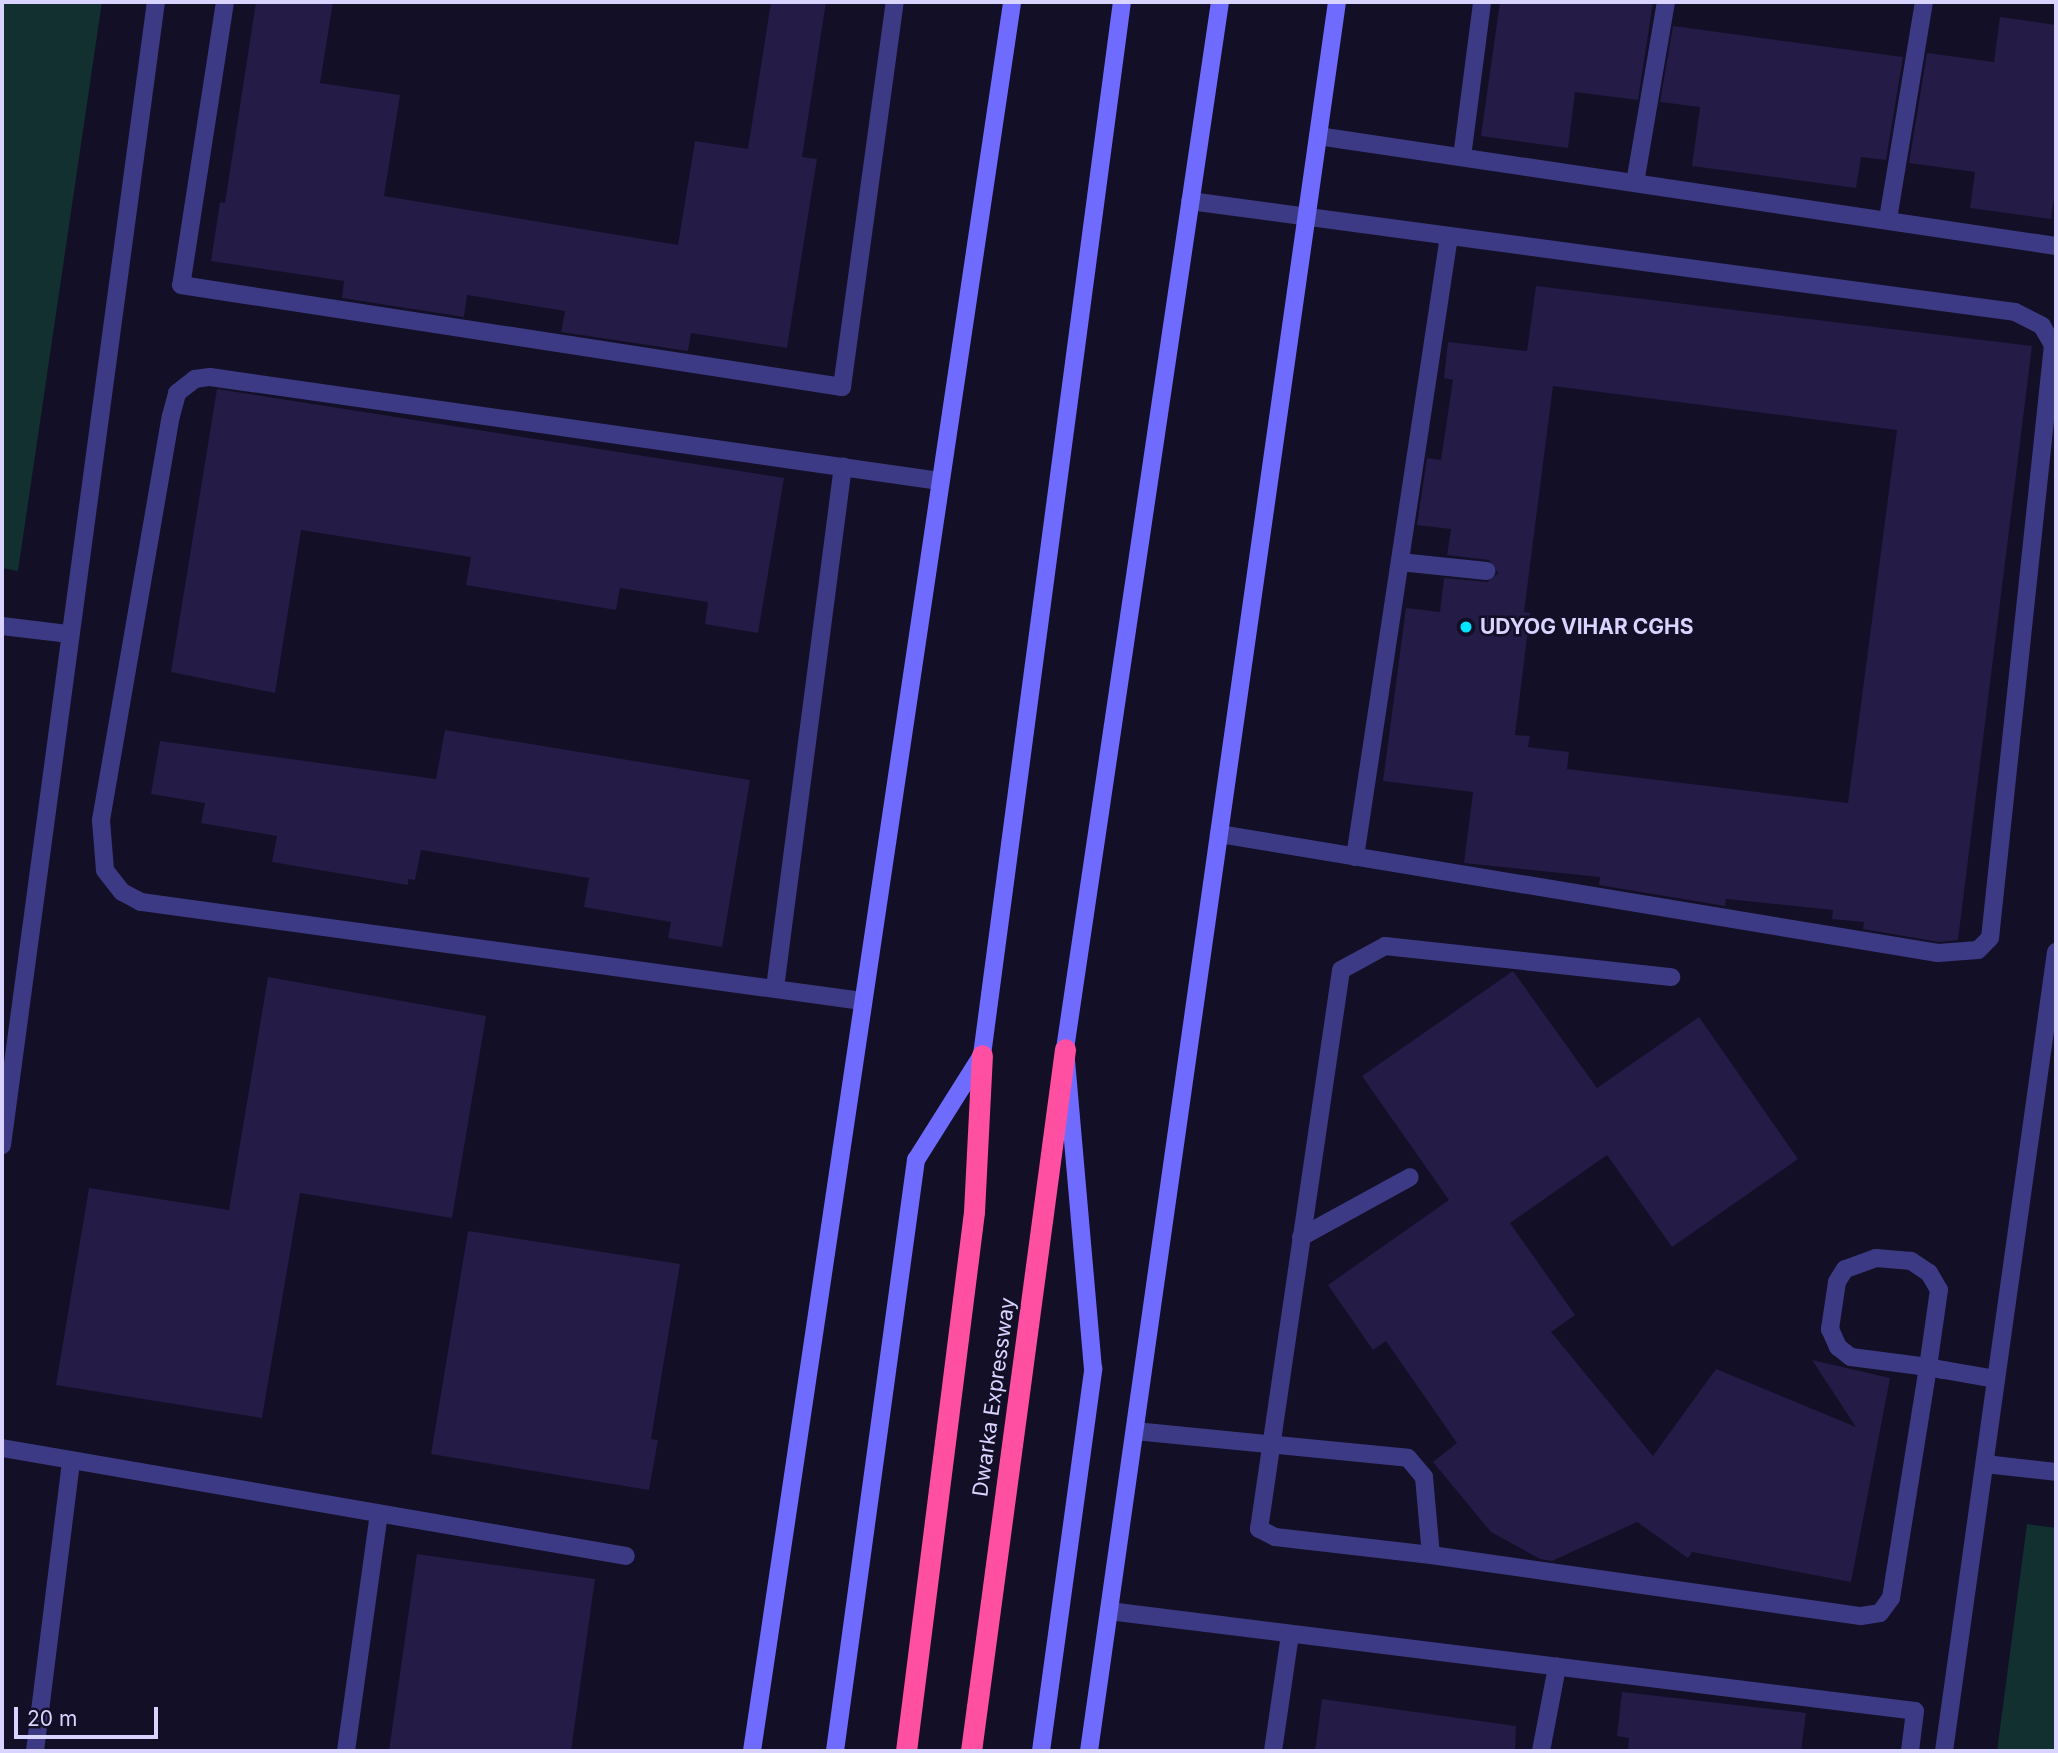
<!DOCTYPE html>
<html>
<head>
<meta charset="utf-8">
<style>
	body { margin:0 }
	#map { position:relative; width:2058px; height:1753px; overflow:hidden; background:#130f26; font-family:Inter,sans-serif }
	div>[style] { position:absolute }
	.green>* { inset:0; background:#12302f }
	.building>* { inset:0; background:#241b47 }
	.lane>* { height:18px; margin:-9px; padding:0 9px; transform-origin:9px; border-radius:9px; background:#3d3a85 }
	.street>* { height:18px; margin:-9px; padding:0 9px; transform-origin:9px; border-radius:9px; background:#3d3a85 }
	.secondary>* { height:18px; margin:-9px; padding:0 9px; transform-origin:9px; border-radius:9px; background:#6f6bff }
	.highway>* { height:21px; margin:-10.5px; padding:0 10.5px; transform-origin:10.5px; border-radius:10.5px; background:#ff4fa3 }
	.dots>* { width:19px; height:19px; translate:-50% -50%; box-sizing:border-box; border:4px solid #130f26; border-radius:50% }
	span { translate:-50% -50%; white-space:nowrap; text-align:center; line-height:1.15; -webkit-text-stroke:5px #130f26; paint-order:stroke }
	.poi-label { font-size:21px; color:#d9d4ff; font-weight:700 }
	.left { translate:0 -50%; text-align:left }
	.street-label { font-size:21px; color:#d9d4ff }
	.frame { position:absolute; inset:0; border:4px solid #d9d4ff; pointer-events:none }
	.scale { position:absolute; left:14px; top:1707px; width:144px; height:32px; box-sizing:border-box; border:4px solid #d9d4ff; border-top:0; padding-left:9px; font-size:21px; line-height:24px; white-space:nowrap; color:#d9d4ff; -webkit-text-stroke:5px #130f26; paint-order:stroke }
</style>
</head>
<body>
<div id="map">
	<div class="green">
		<i style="clip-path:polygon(2px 2px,102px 2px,18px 571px,2px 568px)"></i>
		<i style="clip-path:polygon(2027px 1524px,2056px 1528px,2056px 1751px,1997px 1751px)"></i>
	</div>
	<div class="building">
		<i style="clip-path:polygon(256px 2px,333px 2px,320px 83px,400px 95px,384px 196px,678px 245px,695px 141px,748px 149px,771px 2px,826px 2px,802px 157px,817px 159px,787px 348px,691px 333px,688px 351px,561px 332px,565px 311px,467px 295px,464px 317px,342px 298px,344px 281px,211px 261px,220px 202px,225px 203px)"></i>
		<i style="clip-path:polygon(1500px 2px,1653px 2px,1638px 100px,1575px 92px,1568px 148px,1481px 136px)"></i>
		<i style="clip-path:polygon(2000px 17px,2056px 25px,2056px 182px,2051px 219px,1970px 208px,1975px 172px,1909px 163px,1927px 53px,1994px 62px)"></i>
		<i style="clip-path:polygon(1673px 26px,1903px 57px,1886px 160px,1861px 157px,1856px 188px,1692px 166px,1700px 107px,1660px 102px)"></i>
		<i style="clip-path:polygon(evenodd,1536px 286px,2032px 346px,1958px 940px,1939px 942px,1863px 929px,1864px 922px,1832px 919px,1833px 910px,1726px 899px,1725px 906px,1599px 885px,1600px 877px,1464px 863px,1473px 792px,1383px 781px,1406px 608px,1440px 612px,1444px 578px,1487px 582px,1498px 573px,1489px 560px,1447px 555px,1451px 529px,1417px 525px,1427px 458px,1441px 460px,1453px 380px,1444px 378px,1448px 342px,1527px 351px,1536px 286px,1553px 386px,1897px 430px,1848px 803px,1567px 769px,1569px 752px,1528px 747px,1530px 736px,1515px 735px,1530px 613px,1524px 612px,1553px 386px)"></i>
		<i style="clip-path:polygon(217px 389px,784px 478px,758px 633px,705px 624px,708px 602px,620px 588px,616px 610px,466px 585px,471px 557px,301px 530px,275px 693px,171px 672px)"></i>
		<i style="clip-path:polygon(445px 730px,750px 780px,722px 947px,668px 938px,671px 922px,584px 907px,589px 878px,421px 850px,415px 880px,408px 879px,408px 885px,272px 862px,277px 836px,201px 823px,205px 803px,151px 794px,160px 741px,436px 779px)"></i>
		<i style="clip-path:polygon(1513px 971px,1597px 1088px,1699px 1017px,1798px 1159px,1672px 1247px,1607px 1155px,1510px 1223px,1575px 1315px,1551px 1332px,1653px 1456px,1716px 1369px,1856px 1427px,1812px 1360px,1890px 1378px,1851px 1582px,1692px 1552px,1688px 1558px,1637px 1522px,1552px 1561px,1540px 1559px,1491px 1532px,1433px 1462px,1457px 1443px,1386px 1341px,1373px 1350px,1328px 1285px,1449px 1200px,1362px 1076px)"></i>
		<i style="clip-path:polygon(268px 977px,486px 1016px,452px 1218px,300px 1193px,262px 1418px,56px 1385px,89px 1188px,229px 1210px)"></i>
		<i style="clip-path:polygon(468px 1231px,680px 1264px,651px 1439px,658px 1440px,649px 1490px,431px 1454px)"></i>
		<i style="clip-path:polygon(417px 1554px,595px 1579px,571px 1751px,389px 1751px)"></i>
		<i style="clip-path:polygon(1622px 1692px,1806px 1713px,1801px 1751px,1628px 1751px,1629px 1738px,1617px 1736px)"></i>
		<i style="clip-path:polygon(1322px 1699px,1516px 1726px,1515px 1751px,1315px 1751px)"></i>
	</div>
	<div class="lane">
		<i style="left:225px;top:2px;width:286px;rotate:98.8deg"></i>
		<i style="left:181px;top:285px;width:669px;rotate:8.77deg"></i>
		<i style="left:842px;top:387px;width:389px;rotate:-82.2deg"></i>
		<i style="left:1318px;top:136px;width:746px;rotate:8.48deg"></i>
		<i style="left:1462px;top:157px;width:156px;rotate:-82.6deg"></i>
		<i style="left:1635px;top:183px;width:184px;rotate:-80.3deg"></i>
		<i style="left:1888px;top:219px;width:220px;rotate:-80.6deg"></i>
		<i style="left:1109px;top:1611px;width:812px;rotate:7.07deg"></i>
		<i style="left:1915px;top:1711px;width:40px;rotate:97.1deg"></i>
		<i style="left:1273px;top:1751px;width:117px;rotate:-81.7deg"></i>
		<i style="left:1541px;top:1751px;width:86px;rotate:-79.2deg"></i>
	</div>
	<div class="street">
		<i style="left:1190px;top:201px;width:832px;rotate:7.66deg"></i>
		<i style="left:2015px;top:312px;width:30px;rotate:27deg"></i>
		<i style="left:2042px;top:326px;width:22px;rotate:60deg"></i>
		<i style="left:2053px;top:345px;width:596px;rotate:96.06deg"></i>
		<i style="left:1990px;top:938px;width:17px;rotate:135deg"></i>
		<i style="left:1978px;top:950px;width:40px;rotate:175.7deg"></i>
		<i style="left:1938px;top:953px;width:729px;rotate:-170.6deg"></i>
		<i style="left:1400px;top:562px;width:87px;rotate:5.9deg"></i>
		<i style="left:2px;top:626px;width:66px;rotate:6.9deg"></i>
		<i style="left:1355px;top:857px;width:628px;rotate:-81.39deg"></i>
		<i style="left:775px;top:988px;width:526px;rotate:-82.58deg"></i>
		<i style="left:862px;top:1001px;width:728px;rotate:-172.18deg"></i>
		<i style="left:141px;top:902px;width:21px;rotate:-152deg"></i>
		<i style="left:122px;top:892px;width:28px;rotate:-128deg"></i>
		<i style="left:105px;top:870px;width:50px;rotate:-94.6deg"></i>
		<i style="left:101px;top:820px;width:410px;rotate:-80.2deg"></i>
		<i style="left:171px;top:416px;width:24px;rotate:-75deg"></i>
		<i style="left:177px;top:393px;width:23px;rotate:-38deg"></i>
		<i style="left:195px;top:379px;width:15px;rotate:-8deg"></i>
		<i style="left:210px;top:377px;width:737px;rotate:8.11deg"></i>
		<i style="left:2px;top:1145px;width:1153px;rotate:-82.33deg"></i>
		<i style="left:1301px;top:1237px;width:124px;rotate:-28.8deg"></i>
		<i style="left:1135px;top:1431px;width:274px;rotate:5.6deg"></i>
		<i style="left:1408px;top:1458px;width:25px;rotate:50deg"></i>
		<i style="left:1424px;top:1477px;width:78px;rotate:84.9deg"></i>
		<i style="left:1431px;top:1555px;width:434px;rotate:8.1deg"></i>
		<i style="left:1861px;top:1616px;width:19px;rotate:-9deg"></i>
		<i style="left:1880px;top:1613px;width:19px;rotate:-54deg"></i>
		<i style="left:1891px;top:1598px;width:234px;rotate:-80.9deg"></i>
		<i style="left:1928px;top:1367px;width:78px;rotate:-81.9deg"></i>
		<i style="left:1939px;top:1290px;width:20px;rotate:-120deg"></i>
		<i style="left:1929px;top:1273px;width:22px;rotate:-146deg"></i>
		<i style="left:1911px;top:1261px;width:35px;rotate:-175deg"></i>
		<i style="left:1876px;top:1258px;width:33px;rotate:160deg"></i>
		<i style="left:1845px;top:1269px;width:15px;rotate:122deg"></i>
		<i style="left:1837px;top:1282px;width:48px;rotate:98.5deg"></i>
		<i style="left:1830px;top:1329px;width:20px;rotate:66deg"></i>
		<i style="left:1838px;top:1347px;width:16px;rotate:38deg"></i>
		<i style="left:1851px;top:1357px;width:78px;rotate:7.4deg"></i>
		<i style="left:1928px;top:1367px;width:16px;rotate:11deg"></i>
		<i style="left:1944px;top:1370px;width:53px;rotate:9.8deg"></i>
		<i style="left:2px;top:1448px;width:633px;rotate:9.82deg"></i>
		<i style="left:1985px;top:1464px;width:71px;rotate:6.4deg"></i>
		<i style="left:1431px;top:1555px;width:157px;rotate:-173.4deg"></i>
		<i style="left:1275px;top:1537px;width:18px;rotate:-153deg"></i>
		<i style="left:1259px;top:1529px;width:565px;rotate:-81.65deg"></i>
		<i style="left:1341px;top:970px;width:50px;rotate:-28.6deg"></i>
		<i style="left:1385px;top:946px;width:288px;rotate:6.2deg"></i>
		<i style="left:35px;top:1751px;width:293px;rotate:-82.9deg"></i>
		<i style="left:346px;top:1751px;width:239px;rotate:-82.1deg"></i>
		<i style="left:1944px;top:1751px;width:807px;rotate:-82.02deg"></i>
	</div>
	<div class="secondary">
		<i style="left:752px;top:1751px;width:1768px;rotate:-81.54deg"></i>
		<i style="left:835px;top:1751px;width:597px;rotate:-82.2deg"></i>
		<i style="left:916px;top:1160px;width:124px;rotate:-57.8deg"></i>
		<i style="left:982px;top:1055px;width:1062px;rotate:-82.43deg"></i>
		<i style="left:1041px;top:1751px;width:386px;rotate:-82.2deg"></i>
		<i style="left:1093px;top:1369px;width:321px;rotate:-95deg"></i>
		<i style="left:1065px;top:1049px;width:1058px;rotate:-81.58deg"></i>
		<i style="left:1089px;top:1751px;width:1766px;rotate:-81.93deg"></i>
	</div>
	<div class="highway">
		<i style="left:906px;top:1751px;width:543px;rotate:-82.81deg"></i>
		<i style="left:974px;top:1212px;width:157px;rotate:-87.1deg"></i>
		<i style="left:971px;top:1751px;width:708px;rotate:-82.37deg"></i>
	</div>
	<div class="dots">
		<i style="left:1466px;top:627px;background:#00e5ff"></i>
	</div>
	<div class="poi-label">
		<span class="left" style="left:1480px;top:627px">UDYOG VIHAR CGHS</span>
	</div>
	<div class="street-label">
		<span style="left:994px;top:1397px;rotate:-82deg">Dwarka Expressway</span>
	</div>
	<div class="frame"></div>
	<div class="scale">20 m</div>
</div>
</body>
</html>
